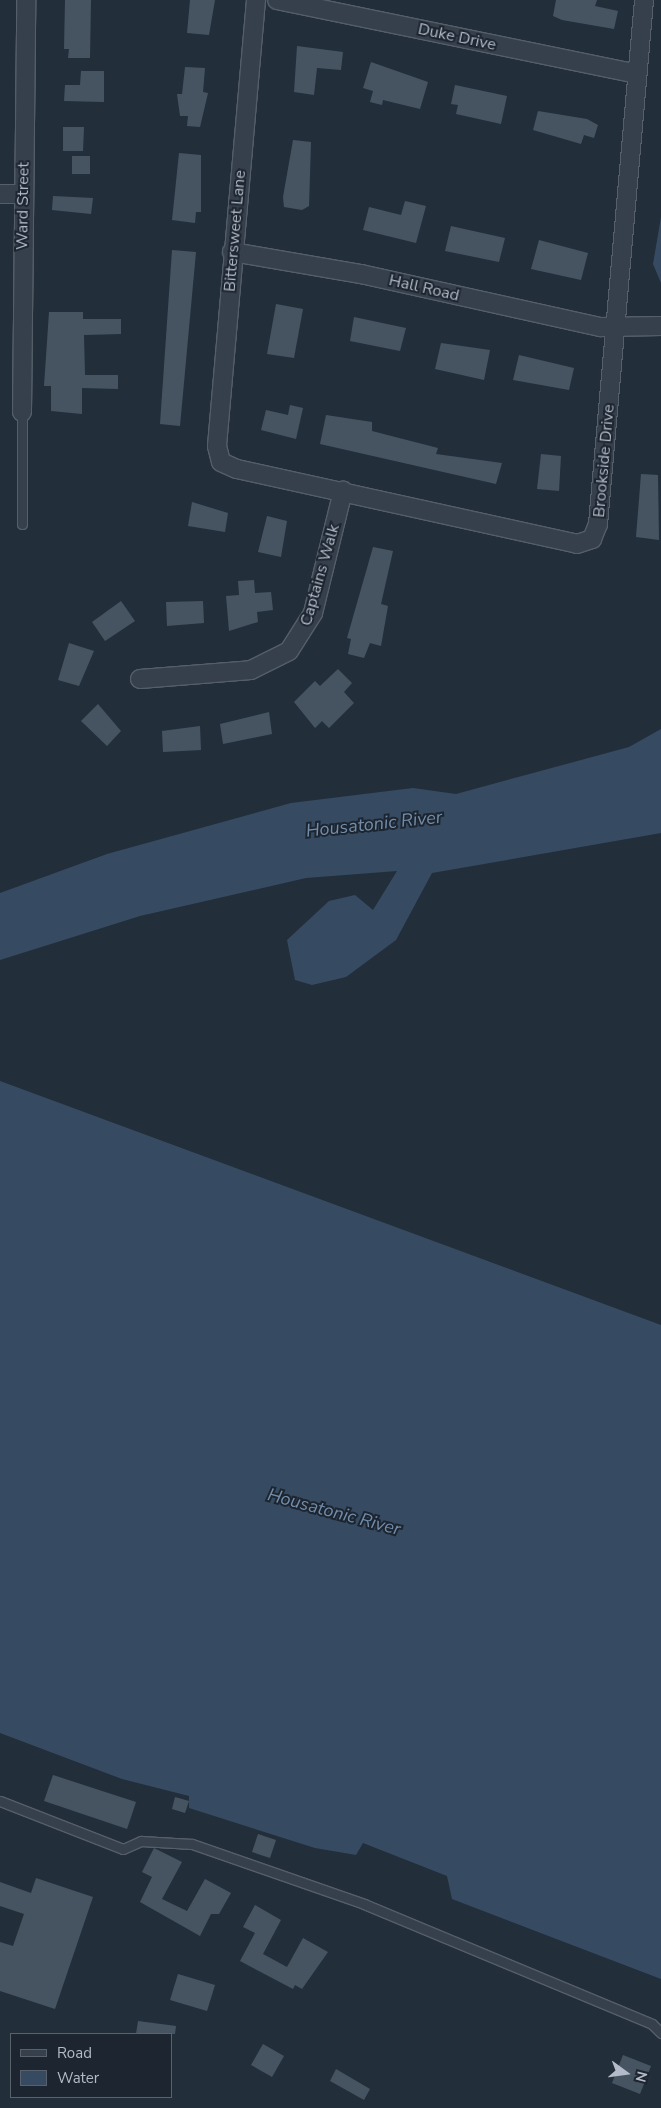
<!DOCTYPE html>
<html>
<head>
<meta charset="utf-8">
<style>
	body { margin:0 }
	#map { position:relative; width:661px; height:2108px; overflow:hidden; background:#232e3b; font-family:"Nunito Sans",sans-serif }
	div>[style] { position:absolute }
	.water>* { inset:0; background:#364b62 }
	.building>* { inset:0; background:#465462 }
	.roads { filter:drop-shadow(1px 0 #555e69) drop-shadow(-1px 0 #555e69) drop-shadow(0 1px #555e69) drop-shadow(0 -1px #555e69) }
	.service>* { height:9px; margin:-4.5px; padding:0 4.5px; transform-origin:4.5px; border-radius:4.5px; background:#36404c }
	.minor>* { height:18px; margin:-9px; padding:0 9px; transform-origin:9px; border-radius:9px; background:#36404c }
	span { translate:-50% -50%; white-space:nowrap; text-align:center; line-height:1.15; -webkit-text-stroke:4px #1c2530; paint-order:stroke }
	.street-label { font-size:16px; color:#b2bbc7 }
	.water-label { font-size:18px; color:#728daa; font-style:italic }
	.legend { position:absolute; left:10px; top:2033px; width:162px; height:65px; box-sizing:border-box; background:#1c2530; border:1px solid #58616c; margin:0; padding:6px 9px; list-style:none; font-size:15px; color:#b2bbc7 }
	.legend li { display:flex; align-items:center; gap:10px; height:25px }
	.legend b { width:25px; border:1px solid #58616c }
	.north { position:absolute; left:601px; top:2048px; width:50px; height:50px; -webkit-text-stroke:4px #1c2530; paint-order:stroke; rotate:104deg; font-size:14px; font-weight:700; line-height:20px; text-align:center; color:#b2bbc7 }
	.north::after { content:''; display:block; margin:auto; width:18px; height:22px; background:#b2bbc7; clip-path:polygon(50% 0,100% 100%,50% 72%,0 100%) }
</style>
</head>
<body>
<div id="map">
	<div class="water">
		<i style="clip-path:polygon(661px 217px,661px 283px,653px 264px)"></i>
		<i style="clip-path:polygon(661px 729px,661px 833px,432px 873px,396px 940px,346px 977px,312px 985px,295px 980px,287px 940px,329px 901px,355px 895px,373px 910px,397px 871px,306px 878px,140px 916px,0 960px,0 893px,107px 854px,291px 803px,413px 788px,456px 794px,629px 747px)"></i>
		<i style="clip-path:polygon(0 1081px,661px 1325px,661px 1979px,452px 1899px,447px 1876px,363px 1843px,356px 1855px,315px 1848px,189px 1808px,189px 1796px,122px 1779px,0 1733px)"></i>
	</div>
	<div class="building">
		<i style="clip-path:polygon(65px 0,91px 0,90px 58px,68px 58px,69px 49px,64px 49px)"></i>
		<i style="clip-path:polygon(190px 0,215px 0,209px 35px,187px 33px)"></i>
		<i style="clip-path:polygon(556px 0,597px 0,595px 6px,618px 11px,614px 29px,562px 20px,553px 16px)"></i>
		<i style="clip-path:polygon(297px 46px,343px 52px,341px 70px,317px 68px,314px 95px,294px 92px)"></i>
		<i style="clip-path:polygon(371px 62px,428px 82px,420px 109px,383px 100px,382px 105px,370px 102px,373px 91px,363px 88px)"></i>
		<i style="clip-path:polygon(185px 67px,205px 68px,203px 92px,208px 93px,200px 127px,187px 126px,188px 116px,180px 116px,177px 94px,182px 94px)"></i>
		<i style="clip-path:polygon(81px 71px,104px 71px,104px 102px,64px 101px,65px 85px,80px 85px)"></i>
		<i style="clip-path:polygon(455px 85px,507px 96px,501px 124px,456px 114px,458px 105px,451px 104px)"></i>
		<i style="clip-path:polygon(538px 111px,587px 119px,598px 125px,594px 138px,584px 135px,581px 144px,533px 130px)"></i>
		<i style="clip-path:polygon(63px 127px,84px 127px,83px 151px,63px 151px)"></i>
		<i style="clip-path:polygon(293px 140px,311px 142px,309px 206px,302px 210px,284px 207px,283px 197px)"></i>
		<i style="clip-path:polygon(179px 153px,201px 155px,201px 212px,196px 212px,195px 223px,172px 220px)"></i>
		<i style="clip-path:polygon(72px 156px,90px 156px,90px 174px,72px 174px)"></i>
		<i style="clip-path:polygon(53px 196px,93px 198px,91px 214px,52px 210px)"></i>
		<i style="clip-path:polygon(405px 201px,426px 206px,416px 243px,363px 230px,369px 207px,401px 215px)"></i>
		<i style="clip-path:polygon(451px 226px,505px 238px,499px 262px,445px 251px)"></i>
		<i style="clip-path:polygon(539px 240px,588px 253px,581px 280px,531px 269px)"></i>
		<i style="clip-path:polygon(172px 250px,196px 252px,180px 426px,160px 424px)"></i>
		<i style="clip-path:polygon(276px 304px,303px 309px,294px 358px,267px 354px)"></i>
		<i style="clip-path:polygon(49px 312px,83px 312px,83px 319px,121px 319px,121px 334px,84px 335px,85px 375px,118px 375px,118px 389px,82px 388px,82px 414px,51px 411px,51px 386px,44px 386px)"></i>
		<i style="clip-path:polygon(354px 317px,406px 328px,400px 351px,350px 341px)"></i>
		<i style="clip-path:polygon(441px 343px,490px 350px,484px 380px,435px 369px)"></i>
		<i style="clip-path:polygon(519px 355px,574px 368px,569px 390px,513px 380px)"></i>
		<i style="clip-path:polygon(290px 405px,303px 408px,296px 439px,261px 430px,266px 410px,288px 415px)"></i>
		<i style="clip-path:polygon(326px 415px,372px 422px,372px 431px,438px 448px,436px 454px,502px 463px,496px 484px,320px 444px)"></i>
		<i style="clip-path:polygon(541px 454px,561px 456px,559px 491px,537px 489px)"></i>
		<i style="clip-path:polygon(641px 474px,658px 475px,659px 540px,636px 537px)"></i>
		<i style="clip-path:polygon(192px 502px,228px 513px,225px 532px,188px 526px)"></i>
		<i style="clip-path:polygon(267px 516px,287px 521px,281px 557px,258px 552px)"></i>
		<i style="clip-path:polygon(373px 547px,393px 551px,381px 604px,388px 606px,381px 646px,370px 643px,364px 658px,348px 654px,351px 639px,347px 638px)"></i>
		<i style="clip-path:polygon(254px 580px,255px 593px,271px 592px,273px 610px,257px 612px,258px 622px,229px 631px,226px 596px,239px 595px,238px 581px)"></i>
		<i style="clip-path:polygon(121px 601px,135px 621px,105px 641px,92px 622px)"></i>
		<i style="clip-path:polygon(203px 601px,204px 623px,167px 626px,166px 602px)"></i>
		<i style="clip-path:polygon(69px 643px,94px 651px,79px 686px,58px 680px)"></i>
		<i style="clip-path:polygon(338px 669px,352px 683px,344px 692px,354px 703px,329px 728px,322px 721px,315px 728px,294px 702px,315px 681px,320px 686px)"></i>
		<i style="clip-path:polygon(98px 704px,121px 731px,107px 746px,81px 721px)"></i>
		<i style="clip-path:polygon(269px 712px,272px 734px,223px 744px,220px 724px)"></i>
		<i style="clip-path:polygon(200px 726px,201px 750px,163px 752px,162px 731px)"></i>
		<i style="clip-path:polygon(53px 1775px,136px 1802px,127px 1829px,44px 1801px)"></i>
		<i style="clip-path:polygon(175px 1797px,189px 1801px,185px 1813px,172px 1809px)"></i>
		<i style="clip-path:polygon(258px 1834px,276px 1840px,270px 1858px,252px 1852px)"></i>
		<i style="clip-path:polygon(154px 1848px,182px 1862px,162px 1899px,187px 1911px,205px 1879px,231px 1893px,219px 1914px,211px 1914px,200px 1936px,140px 1902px,152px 1877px,142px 1872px)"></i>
		<i style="clip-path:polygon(36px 1878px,93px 1897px,55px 2009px,0 1991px,0 1942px,13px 1946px,24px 1914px,0 1906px,0 1882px,31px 1893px)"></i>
		<i style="clip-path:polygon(255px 1905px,281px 1920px,263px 1954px,287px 1967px,303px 1938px,328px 1952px,302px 1989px,295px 1985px,293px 1989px,240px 1961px,255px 1933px,243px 1927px)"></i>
		<i style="clip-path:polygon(178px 1974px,215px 1985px,207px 2011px,170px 2000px)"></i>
		<i style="clip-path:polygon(138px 2021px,176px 2026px,175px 2034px,136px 2034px)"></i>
		<i style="clip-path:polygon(263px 2044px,284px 2056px,272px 2077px,251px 2065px)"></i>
		<i style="clip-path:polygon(623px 2055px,651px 2066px,640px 2094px,612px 2083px)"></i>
		<i style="clip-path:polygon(336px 2069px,370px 2089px,364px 2100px,330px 2081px)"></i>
	</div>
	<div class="roads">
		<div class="service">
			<i style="left:22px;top:412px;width:112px;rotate:90deg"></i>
			<i style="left:0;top:1801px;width:132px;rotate:21.3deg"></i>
			<i style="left:123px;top:1849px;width:20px;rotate:-24deg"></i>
			<i style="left:141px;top:1841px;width:51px;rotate:3.4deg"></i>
			<i style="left:192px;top:1844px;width:182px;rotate:19.2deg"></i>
			<i style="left:364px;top:1904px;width:312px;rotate:22.6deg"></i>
			<i style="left:652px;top:2024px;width:13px;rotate:45deg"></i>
		</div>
		<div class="minor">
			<i style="left:256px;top:0;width:448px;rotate:95deg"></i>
			<i style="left:217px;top:446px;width:16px;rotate:76deg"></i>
			<i style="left:221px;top:462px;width:17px;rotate:24deg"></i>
			<i style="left:237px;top:469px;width:348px;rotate:12.4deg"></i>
			<i style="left:577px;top:544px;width:16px;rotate:-18deg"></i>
			<i style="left:592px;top:539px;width:16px;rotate:-68deg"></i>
			<i style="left:598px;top:524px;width:526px;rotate:-84.98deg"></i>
			<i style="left:277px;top:0;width:367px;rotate:11.6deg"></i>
			<i style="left:0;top:194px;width:23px"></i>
			<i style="left:232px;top:252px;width:131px;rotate:9.7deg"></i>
			<i style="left:361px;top:274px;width:246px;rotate:12.5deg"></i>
			<i style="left:601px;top:327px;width:60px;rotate:-1deg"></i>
			<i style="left:22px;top:412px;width:412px;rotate:-89.4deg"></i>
			<i style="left:140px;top:679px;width:111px;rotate:-4.6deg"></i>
			<i style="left:251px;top:670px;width:42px;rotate:-26.6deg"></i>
			<i style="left:289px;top:651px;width:45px;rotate:-57.7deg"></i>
			<i style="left:313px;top:613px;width:126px;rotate:-76.2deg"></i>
		</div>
	</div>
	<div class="street-label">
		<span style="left:457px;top:37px;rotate:12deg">Duke Drive</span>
		<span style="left:23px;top:206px;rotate:-89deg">Ward Street</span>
		<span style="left:235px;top:231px;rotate:-85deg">Bittersweet Lane</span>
		<span style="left:424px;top:288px;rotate:13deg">Hall Road</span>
		<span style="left:604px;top:461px;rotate:-85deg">Brookside Drive</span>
		<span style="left:320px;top:575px;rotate:-74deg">Captains Walk</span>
	</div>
	<div class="water-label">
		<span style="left:374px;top:824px;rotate:-6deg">Housatonic River</span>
		<span style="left:334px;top:1512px;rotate:15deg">Housatonic River</span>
	</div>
	<ul class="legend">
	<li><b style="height:6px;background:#36404c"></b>Road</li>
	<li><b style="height:14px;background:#364b62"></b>Water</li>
	</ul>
	<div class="north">N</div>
</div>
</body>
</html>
